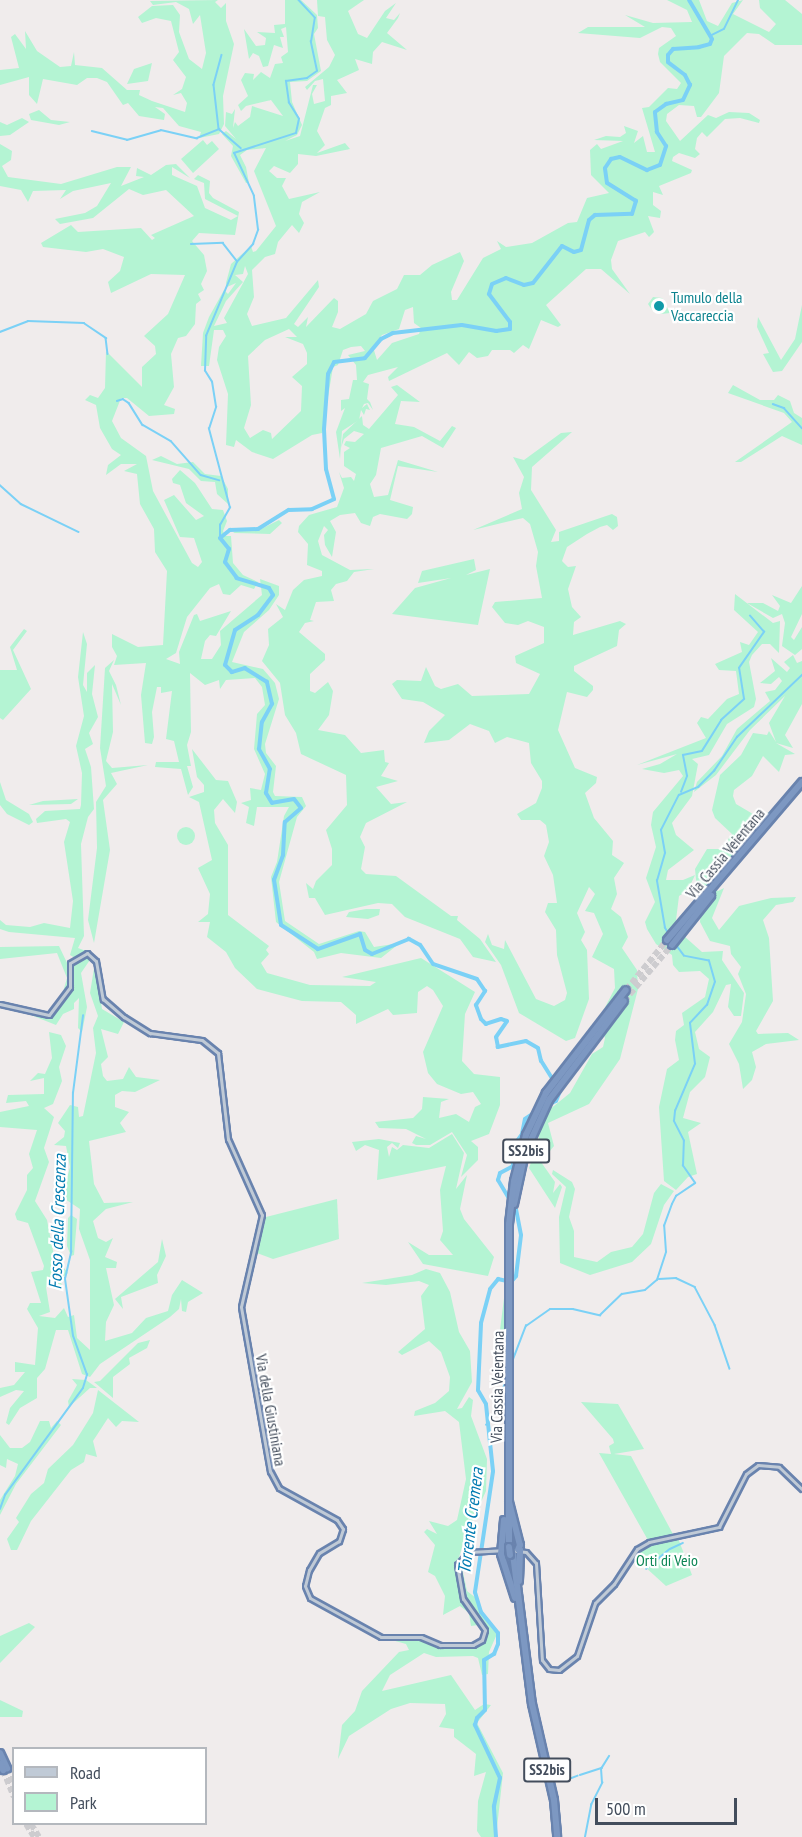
<!DOCTYPE html>
<html>
<head>
<meta charset="utf-8">
<style>
	body { margin:0 }
	#map { position:relative; width:802px; height:1837px; overflow:hidden; background:#f0ecec; font-family:"PT Sans Narrow",sans-serif }
	div>[style] { position:absolute }
	.green>* { inset:0; background:#b4f4d3 }
	.round { border-radius:50% }
	.stream>* { height:1.5px; margin:-0.75px; padding:0 0.75px; transform-origin:0.75px; border-radius:0.75px; background:#7bd1f6 }
	.river>* { height:4px; margin:-2px; padding:0 2px; transform-origin:2px; border-radius:2px; background:#7bd1f6 }
	.highway-tunnel>* { height:6px; margin-top:-3px; transform-origin:0; background:repeating-linear-gradient(90deg,#cdcccf 0 6px,transparent 0 9px) }
	.roads { filter:drop-shadow(2px 0 #6983ae) drop-shadow(-2px 0 #6983ae) drop-shadow(0 2px #6983ae) drop-shadow(0 -2px #6983ae) }
	.minor>* { height:3px; margin:-1.5px; padding:0 1.5px; transform-origin:1.5px; border-radius:1.5px; background:#c0cad6 }
	.highway>* { height:6px; margin:-3px; padding:0 3px; transform-origin:3px; border-radius:3px; background:#7d98c2 }
	.bridges { filter:drop-shadow(2px 0 #6983ae) drop-shadow(-2px 0 #6983ae) drop-shadow(0 2px #6983ae) drop-shadow(0 -2px #6983ae) }
	.highway-bridge>* { height:6px; margin:-3px; padding:0 3px; transform-origin:3px; border-radius:3px; background:#7d98c2 }
	.dots>* { width:16px; height:16px; translate:-50% -50%; box-sizing:border-box; border:3px solid #fff; border-radius:50% }
	span { translate:-50% -50%; white-space:nowrap; text-align:center; line-height:1.15; -webkit-text-stroke:4.5px #fff; paint-order:stroke }
	.shield-label span { padding:2px 4px; background:#fff; border:2px solid; border-radius:4px; -webkit-text-stroke-width:0 }
	.shield-label { font-size:15px; color:#434d5c; font-weight:700 }
	.culture-label { font-size:16px; color:#0d838f }
	.left { translate:0 -50%; text-align:left }
	.street-label { font-size:16px; color:#434d5c }
	.park-label { font-size:16px; color:#0c8554 }
	.water-label { font-size:18px; color:#007bb1; font-style:italic }
	.legend { position:absolute; left:12px; top:1747px; width:195px; height:78px; box-sizing:border-box; background:#fff; border:2px solid #b4b8be; margin:0; padding:8px 10px; list-style:none; font-size:18px; color:#434d5c }
	.legend li { display:flex; align-items:center; gap:12px; height:30px }
	.legend b { width:30px; border:2px solid #b4b8be }
	.scale { position:absolute; left:595px; top:1798px; width:142px; height:27px; box-sizing:border-box; border:3px solid #434d5c; border-top:0; padding-left:8px; font-size:18px; line-height:21px; white-space:nowrap; color:#434d5c; -webkit-text-stroke:4px #fff; paint-order:stroke }
</style>
</head>
<body>
<div id="map">
	<div class="green">
		<i style="clip-path:polygon(218px 0,215px 2px,221px 8px,226px 3px,226px 21px,234px 44px,223px 96px,224px 124px,219px 134px,199px 138px,201px 132px,179px 126px,163px 108px,155px 107px,165px 114px,164px 120px,139px 116px,128px 103px,123px 105px,107px 82px,97px 78px,87px 78px,77px 85px,43px 79px,37px 104px,29px 95px,29px 77px,0 85px,0 70px,19px 68px,11px 37px,15px 34px,26px 49px,25px 31px,37px 51px,60px 67px,71px 66px,74px 52px,75px 65px,102px 68px,127px 90px,140px 90px,139px 95px,152px 101px,185px 112px,187px 103px,181px 93px,173px 95px,182px 89px,186px 77px,173px 60px,179px 52px,171px 21px,156px 18px,142px 23px,138px 17px,152px 6px,173px 5px,180px 15px,179px 32px,189px 59px,202px 69px,206px 53px,200px 15px,193px 24px,189px 9px,176px 2px,153px 5px,150px 1px)"></i>
		<i style="clip-path:polygon(evenodd,285px 0,301px 0,317px 15px,318px 28px,314px 34px,321px 71px,307px 81px,290px 82px,292px 102px,302px 125px,297px 135px,285px 141px,300px 136px,313px 85px,317px 85px,312px 94px,314px 104px,325px 101px,323px 79px,315px 81px,307px 90px,305px 87px,329px 67px,335px 55px,327px 40px,325px 17px,318px 16px,317px 0,364px 0,348px 11px,358px 34px,367px 38px,385px 11px,396px 3px,386px 18px,394px 20px,400px 13px,398px 18px,387px 33px,407px 50px,382px 42px,373px 52px,372px 64px,355px 59px,359px 70px,337px 80px,347px 93px,331px 96px,331px 105px,325px 108px,317px 131px,325px 145px,317px 153px,345px 143px,350px 149px,316px 156px,298px 154px,298px 164px,290px 173px,274px 166px,269px 171px,277px 178px,286px 178px,282px 186px,289px 199px,320px 192px,302px 202px,299px 214px,304px 223px,299px 233px,292px 225px,278px 242px,275px 254px,265px 257px,252px 270px,254px 297px,247px 314px,252px 326px,286px 318px,318px 280px,319px 287px,294px 324px,298px 327px,308px 317px,306px 327px,334px 298px,338px 301px,338px 312px,332px 327px,340px 329px,366px 314px,373px 301px,397px 289px,404px 275px,420px 275px,432px 265px,460px 252px,464px 261px,451px 292px,452px 300px,457px 300px,483px 258px,501px 249px,497px 241px,506px 247px,532px 243px,568px 223px,577px 222px,587px 198px,609px 193px,591px 175px,590px 150px,597px 144px,601px 149px,623px 141px,594px 140px,606px 136px,620px 137px,626px 133px,624px 126px,638px 131px,634px 143px,643px 136px,647px 152px,655px 152px,642px 108px,649px 107px,668px 88px,677px 89px,681px 83px,660px 62px,658px 54px,659px 48px,676px 36px,671px 28px,662px 27px,640px 38px,578px 33px,588px 27px,645px 27px,625px 15px,653px 23px,692px 22px,687px 10px,667px 0,699px 0,707px 21px,718px 26px,732px 3px,743px 0,733px 14px,769px 32px,776px 24px,760px 8px,759px 0,785px 0,802px 14px,802px 45px,775px 45px,759px 34px,747px 33px,724px 56px,719px 93px,701px 117px,697px 117px,694px 106px,679px 105px,667px 114px,666px 121px,680px 141px,708px 115px,716px 118px,729px 112px,749px 113px,760px 120px,759px 123px,740px 118px,725px 119px,707px 137px,702px 132px,697px 138px,695px 149px,700px 154px,695px 158px,679px 153px,673px 157px,672px 161px,692px 170px,691px 173px,659px 186px,663px 195px,653px 192px,653px 205px,661px 211px,660px 218px,648px 216px,654px 232px,649px 237px,645px 232px,618px 241px,611px 260px,612px 269px,630px 294px,601px 269px,586px 269px,546px 305px,561px 325px,558px 327px,541px 320px,529px 349px,523px 345px,514px 353px,510px 350px,492px 350px,488px 356px,477px 358px,469px 352px,459px 365px,447px 353px,389px 381px,388px 377px,398px 367px,368px 375px,363px 382px,369px 384px,367px 399px,370px 402px,373px 410px,368px 403px,364px 404px,362px 408px,367px 404px,370px 410px,366px 409px,364px 415px,361px 410px,359px 420px,342px 431px,340px 459px,336px 432px,345px 408px,341px 411px,341px 400px,349px 399px,353px 380px,357px 380px,356px 365px,348px 355px,365px 351px,361px 346px,351px 347px,343px 350px,338px 365px,333px 367px,322px 433px,312px 435px,273px 459px,252px 452px,236px 440px,234px 447px,226px 445px,228px 394px,217px 360px,219px 347px,226px 336px,223px 330px,214px 330px,209px 366px,201px 366px,203px 333px,209px 317px,224px 290px,228px 294px,236px 283px,227px 287px,226px 283px,231px 264px,251px 246px,253px 252px,256px 251px,276px 226px,254px 171px,266px 148px,247px 150px,240px 155px,246px 167px,249px 183px,246px 183px,231px 156px,233px 146px,222px 134px,226px 131px,236px 139px,225px 126px,226px 112px,232px 114px,235px 109px,233px 128px,235px 122px,238px 126px,250px 117px,252px 106px,283px 116px,271px 100px,246px 106px,241px 111px,238px 105px,248px 96px,241px 80px,245px 73px,254px 74px,253px 80px,261px 72px,270px 78px,275px 64px,283px 63px,281px 57px,288px 52px,286px 27px,281px 29px,284px 37px,280px 37px,283px 48px,274px 45px,268px 66px,263px 67px,259px 56px,253px 53px,249px 59px,244px 29px,256px 46px,265px 45px,266px 38px,257px 32px,275px 33px,274px 25px,285px 24px,285px 0,245px 266px,248px 274px,224px 318px,227px 323px,214px 326px,226px 301px,243px 282px,235px 275px,243px 274px,245px 266px,285px 0,413px 307px,414px 323px,421px 328px,419px 334px,392px 343px,377px 360px,373px 347px,382px 335px,399px 329px,405px 310px,413px 307px,285px 0,289px 329px,297px 337px,285px 337px,303px 344px,307px 353px,307px 364px,292px 377px,302px 386px,301px 411px,272px 439px,271px 433px,263px 430px,250px 438px,244px 428px,251px 405px,248px 356px,265px 340px,289px 329px)"></i>
		<i style="clip-path:polygon(152px 63px,148px 81px,127px 84px,134px 69px)"></i>
		<i style="clip-path:polygon(39px 110px,51px 120px,70px 122px,59px 125px,31px 120px,29px 114px)"></i>
		<i style="clip-path:polygon(22px 118px,29px 122px,10px 135px,0 136px,0 122px,7px 125px)"></i>
		<i style="clip-path:polygon(203px 140px,207px 145px,212px 141px,219px 149px,193px 173px,181px 159px)"></i>
		<i style="clip-path:polygon(0 144px,12px 151px,11px 160px,2px 166px,8px 177px,61px 184px,117px 167px,131px 167px,121px 186px,144px 177px,136px 176px,137px 168px,151px 175px,166px 165px,176px 164px,190px 178px,172px 167px,172px 175px,197px 186px,205px 208px,231px 220px,238px 216px,205px 199px,204px 183px,194px 179px,198px 175px,210px 181px,209px 193px,213px 198px,239px 212px,235px 235px,199px 233px,192px 241px,204px 255px,207px 271px,201px 284px,204px 290px,198px 294px,201px 300px,196px 304px,195px 324px,186px 336px,178px 338px,171px 354px,174px 387px,164px 405px,175px 409px,174px 414px,149px 416px,127px 398px,121px 398px,112px 421px,121px 438px,146px 456px,153px 491px,192px 563px,198px 567px,202px 562px,194px 538px,180px 537px,164px 500px,174px 495px,196px 520px,204px 516px,186px 503px,180px 485px,173px 483px,172px 479px,180px 470px,195px 483px,212px 509px,223px 510px,227px 521px,223px 531px,225px 536px,231px 536px,233px 563px,243px 575px,258px 582px,254px 589px,241px 585px,230px 595px,223px 594px,219px 584px,210px 588px,187px 617px,176px 653px,166px 659px,180px 664px,179px 652px,194px 615px,197px 614px,200px 621px,231px 611px,216px 636px,210px 635px,205px 641px,201px 659px,212px 659px,221px 645px,220px 631px,262px 595px,260px 579px,279px 586px,279px 595px,269px 610px,244px 632px,232px 662px,263px 669px,275px 683px,279px 699px,265px 744px,266px 753px,276px 766px,273px 792px,275px 796px,302px 797px,306px 806px,297px 817px,279px 882px,285px 921px,319px 944px,359px 931px,365px 932px,374px 947px,400px 943px,381px 958px,341px 953px,317px 959px,314px 952px,276px 922px,271px 877px,277px 862px,284px 816px,289px 807px,257px 807px,254px 826px,246px 823px,249px 807px,241px 803px,251px 800px,250px 788px,261px 790px,265px 774px,254px 749px,257px 714px,265px 705px,262px 687px,255px 678px,226px 680px,220px 689px,219px 680px,205px 685px,190px 673px,191px 732px,187px 745px,191px 766px,187px 766px,193px 787px,188px 795px,181px 769px,155px 767px,156px 762px,179px 762px,174px 741px,166px 739px,172px 691px,161px 693px,161px 687px,157px 687px,152px 712px,154px 737px,152px 744px,145px 743px,141px 695px,146px 663px,114px 665px,117px 656px,112px 647px,112px 634px,138px 647px,163px 645px,167px 571px,155px 552px,154px 529px,140px 504px,137px 474px,124px 471px,137px 464px,121px 464px,106px 475px,108px 465px,121px 455px,112px 449px,100px 428px,96px 405px,85px 400px,90px 395px,98px 398px,105px 388px,106px 351px,142px 387px,142px 367px,156px 354px,155px 346px,144px 336px,168px 314px,185px 275px,151px 274px,111px 293px,108px 282px,120px 271px,124px 257px,103px 249px,86px 252px,43px 247px,41px 243px,71px 225px,78px 232px,141px 228px,152px 240px,155px 238px,151px 235px,194px 216px,166px 190px,143px 195px,129px 189px,93px 218px,60px 224px,55px 219px,85px 213px,97px 206px,111px 183px,73px 191px,60px 199px,66px 190px,33px 191px,28px 202px,21px 190px,0 186px)"></i>
		<i style="clip-path:polygon(653px 297px,662px 298px,670px 313px,661px 314px,652px 310px,648px 304px)"></i>
		<i style="clip-path:polygon(802px 305px,802px 342px,782px 371px,773px 372px,763px 354px,769px 353px,757px 327px,758px 317px,781px 360px,795px 339px)"></i>
		<i style="clip-path:polygon(397px 385px,420px 402px,401px 401px,395px 424px,414px 427px,440px 441px,452px 426px,456px 428px,443px 448px,422px 436px,381px 448px,376px 475px,370px 484px,374px 497px,388px 495px,398px 460px,438px 472px,398px 466px,390px 500px,413px 507px,412px 514px,407px 519px,380px 514px,373px 517px,370px 526px,361px 523px,355px 513px,340px 515px,330px 521px,336px 532px,332px 557px,325px 545px,324px 535px,328px 530px,324px 526px,318px 541px,322px 555px,350px 570px,374px 569px,354px 572px,347px 581px,336px 584px,331px 590px,334px 601px,316px 602px,310px 620px,314px 621px,305px 623px,299px 632px,325px 654px,325px 660px,310px 674px,310px 691px,315px 693px,328px 682px,333px 691px,329px 715px,318px 730px,345px 735px,361px 753px,384px 750px,385px 762px,389px 763px,381px 776px,398px 781px,376px 787px,391px 804px,407px 802px,366px 823px,360px 837px,365px 847px,361px 869px,366px 874px,396px 876px,451px 916px,458px 916px,457px 920px,480px 939px,496px 962px,473px 957px,460px 939px,405px 917px,392px 904px,378px 903px,325px 915px,315px 898px,309px 898px,306px 883px,313px 889px,316px 881px,332px 865px,332px 849px,326px 830px,347px 805px,346px 775px,301px 754px,296px 733px,285px 715px,280px 683px,262px 661px,269px 645px,268px 629px,283px 617px,276px 604px,285px 610px,293px 590px,304px 580px,322px 576px,322px 571px,307px 565px,308px 544px,298px 532px,299px 526px,309px 515px,337px 507px,344px 488px,339px 472px,342px 478px,351px 477px,354px 481px,356px 474px,344px 466px,344px 452px,350px 448px,344px 445px,346px 441px,355px 442px,364px 434px,354px 431px,344px 439px,341px 448px,343px 434px,362px 416px,363px 425px,369px 429px,398px 395px,391px 387px)"></i>
		<i style="clip-path:polygon(733px 385px,760px 400px,774px 400px,778px 395px,790px 401px,794px 413px,802px 418px,802px 445px,782px 436px,741px 462px,735px 462px,792px 422px,784px 413px,728px 393px)"></i>
		<i style="clip-path:polygon(572px 432px,532px 467px,531px 490px,556px 530px,551px 542px,559px 541px,559px 532px,612px 514px,617px 517px,618px 526px,613px 530px,607px 525px,600px 527px,587px 534px,567px 547px,562px 561px,568px 567px,576px 566px,568px 589px,572px 607px,581px 617px,574px 622px,573px 635px,620px 621px,626px 624px,619px 630px,617px 646px,574px 666px,574px 671px,593px 686px,593px 690px,587px 697px,567px 692px,558px 730px,575px 768px,597px 777px,596px 783px,585px 793px,594px 818px,613px 841px,612px 855px,624px 863px,614px 878px,617px 894px,611px 909px,621px 917px,628px 937px,622px 948px,637px 970px,638px 989px,620px 1059px,589px 1104px,548px 1123px,554px 1146px,541px 1162px,555px 1182px,553px 1193px,560px 1184px,562px 1187px,555px 1208px,529px 1168px,539px 1141px,538px 1127px,544px 1114px,570px 1093px,592px 1054px,603px 1047px,605px 1038px,598px 1021px,615px 988px,614px 969px,592px 957px,603px 934px,594px 913px,585px 911px,595px 894px,589px 887px,577px 913px,585px 932px,581px 940px,587px 950px,589px 999px,575px 1038px,566px 1041px,519px 1013px,501px 965px,485px 942px,488px 934px,492px 945px,504px 949px,505px 940px,536px 999px,554px 1006px,565px 1000px,567px 993px,557px 955px,556px 930px,545px 912px,548px 903px,557px 903px,553px 875px,544px 856px,549px 842px,546px 825px,540px 820px,521px 820px,517px 814px,536px 803px,542px 788px,542px 781px,531px 763px,529px 743px,507px 737px,495px 743px,489px 731px,470px 724px,449px 740px,424px 743px,429px 731px,445px 715px,423px 702px,402px 699px,392px 684px,397px 680px,421px 681px,426px 667px,435px 686px,441px 689px,458px 684px,472px 696px,529px 694px,540px 674px,516px 663px,515px 656px,544px 643px,544px 627px,528px 621px,518px 625px,505px 623px,492px 607px,495px 602px,542px 598px,536px 566px,538px 552px,530px 524px,523px 518px,473px 530px,522px 509px,519px 493px,524px 477px,513px 457px,524px 460px,561px 433px)"></i>
		<i style="clip-path:polygon(161px 456px,177px 464px,193px 462px,205px 474px,221px 476px,228px 489px,228px 504px,217px 494px,215px 482px,201px 481px,189px 469px,152px 460px)"></i>
		<i style="clip-path:polygon(279px 520px,282px 523px,270px 534px,233px 533px,239px 529px,259px 530px)"></i>
		<i style="clip-path:polygon(474px 559px,476px 570px,466px 575px,490px 569px,478px 625px,392px 614px,415px 588px,451px 578px,418px 583px,422px 571px)"></i>
		<i style="clip-path:polygon(802px 586px,802px 614px,791px 637px,794px 640px,802px 627px,802px 649px,795px 655px,782px 646px,785px 623px,782px 614px,773px 618px,747px 603px,763px 603px,778px 611px,780px 606px,772px 595px,791px 603px)"></i>
		<i style="clip-path:polygon(735px 594px,773px 623px,780px 621px,779px 653px,770px 644px,762px 644px,752px 655px,749px 662px,756px 699px,754px 707px,727px 724px,709px 755px,692px 759px,698px 764px,692px 796px,672px 823px,676px 835px,694px 850px,668px 870px,666px 880px,683px 880px,695px 875px,688px 890px,679px 896px,675px 928px,702px 952px,723px 951px,722px 960px,744px 993px,741px 1016px,734px 1016px,728px 1007px,731px 984px,726px 985px,713px 1012px,695px 1032px,699px 1049px,710px 1057px,705px 1077px,690px 1092px,683px 1118px,701px 1123px,688px 1132px,697px 1174px,688px 1177px,676px 1190px,664px 1181px,659px 1107px,667px 1069px,679px 1060px,675px 1040px,676px 1031px,684px 1025px,682px 1013px,705px 997px,709px 979px,700px 971px,679px 972px,673px 965px,672px 955px,656px 944px,647px 929px,645px 922px,655px 902px,646px 878px,656px 847px,651px 825px,653px 812px,683px 776px,679px 770px,664px 773px,642px 769px,660px 764px,677px 754px,637px 765px,706px 738px,697px 723px,701px 717px,708px 719px,727px 699px,739px 694px,736px 671px,719px 670px,715px 664px,742px 652px,740px 642px,749px 645px,758px 632px,734px 610px)"></i>
		<i style="clip-path:polygon(24px 629px,27px 631px,13px 650px,31px 689px,3px 720px,0 718px,0 670px,17px 670px,10px 647px)"></i>
		<i style="clip-path:polygon(83px 632px,87px 644px,83px 685px,87px 692px,87px 673px,95px 665px,92px 694px,98px 717px,89px 733px,93px 744px,85px 749px,91px 767px,94px 809px,88px 817px,81px 844px,84px 936px,78px 948px,94px 954px,81px 973px,87px 1007px,82px 1032px,78px 1028px,79px 998px,74px 1003px,74px 1009px,63px 1014px,56px 1025px,26px 1013px,45px 1018px,51px 1015px,47px 1013px,63px 992px,67px 978px,57px 953px,0 959px,0 947px,59px 946px,69px 967px,75px 958px,70px 955px,75px 938px,9px 932px,0 929px,0 920px,6px 925px,30px 927px,44px 923px,70px 928px,73px 901px,64px 842px,70px 822px,66px 819px,37px 823px,36px 819px,45px 811px,80px 809px,81px 805px,82px 773px,76px 746px,84px 716px,78px 677px)"></i>
		<i style="clip-path:polygon(793px 655px,797px 663px,802px 661px,802px 704px,785px 735px,793px 748px,776px 743px,795px 754px,785px 755px,779px 772px,763px 756px,752px 776px,734px 790px,733px 796px,736px 804px,758px 817px,778px 808px,713px 887px,718px 891px,724px 888px,712px 918px,719px 930px,739px 906px,771px 898px,796px 897px,793px 902px,776px 905px,763px 920px,769px 938px,773px 1001px,756px 1031px,758px 1034px,788px 1033px,799px 1040px,766px 1044px,752px 1052px,756px 1067px,752px 1080px,743px 1089px,739px 1064px,729px 1044px,742px 1022px,746px 994px,738px 974px,741px 967px,731px 954px,730px 946px,710px 941px,700px 922px,702px 894px,697px 889px,695px 869px,707px 849px,721px 849px,732px 834px,715px 818px,712px 810px,720px 775px,741px 755px,753px 733px,767px 735px,769px 731px,776px 742px,769px 723px,785px 696px,750px 730px,716px 775px,694px 792px,697px 782px,722px 756px,737px 729px,770px 701px,765px 692px,775px 690px,782px 681px,779px 677px,771px 684px,760px 683px,775px 671px,771px 658px,787px 672px,790px 668px,784px 662px)"></i>
		<i style="clip-path:polygon(114px 660px,109px 671px,116px 685px,121px 705px,112px 684px,113px 732px,106px 761px,112px 768px,148px 765px,111px 773px,117px 784px,103px 800px,110px 850px,94px 943px,88px 920px,97px 848px,96px 802px,106px 786px,100px 748px,105px 668px)"></i>
		<i style="clip-path:polygon(192px 749px,216px 780px,228px 781px,237px 802px,235px 813px,223px 799px,214px 810px,215px 823px,228px 845px,228px 915px,269px 946px,266px 950px,269px 954px,261px 963px,267px 973px,310px 985px,370px 986px,376px 982px,342px 977px,421px 958px,475px 992px,465px 1014px,462px 1061px,474px 1074px,500px 1077px,500px 1105px,489px 1134px,471px 1141px,478px 1147px,478px 1160px,461px 1177px,467px 1155px,452px 1132px,430px 1145px,416px 1145px,412px 1143px,416px 1136px,426px 1139px,406px 1129px,379px 1128px,375px 1122px,413px 1118px,422px 1109px,423px 1097px,449px 1099px,441px 1102px,439px 1118px,456px 1114px,469px 1122px,475px 1107px,481px 1104px,473px 1092px,461px 1094px,437px 1084px,428px 1073px,423px 1052px,443px 1006px,433px 990px,427px 986px,418px 992px,417px 1013px,393px 1015px,388px 1009px,356px 1024px,356px 1015px,341px 1002px,302px 1001px,257px 989px,235px 968px,226px 952px,207px 937px,210px 922px,198px 922px,208px 914px,210px 894px,198px 868px,212px 860px,199px 802px,189px 797px,204px 792px,204px 785px,197px 777px)"></i>
		<i style="clip-path:polygon(0 782px,6px 800px,29px 814px,33px 822px,29px 825px,7px 814px,0 805px)"></i>
		<i style="clip-path:polygon(78px 799px,71px 804px,29px 805px,43px 801px)"></i>
		<i class="round" style="left:177px;top:827px;width:18px;height:18px"></i>
		<i style="clip-path:polygon(366px 909px,380px 909px,379px 915px,368px 919px,346px 917px,349px 912px)"></i>
		<i style="clip-path:polygon(95px 962px,102px 1009px,124px 1022px,118px 1034px,101px 1029px,108px 1057px,101px 1064px,103px 1076px,107px 1081px,123px 1079px,129px 1067px,136px 1077px,160px 1080px,135px 1092px,122px 1091px,115px 1095px,115px 1107px,129px 1112px,120px 1123px,126px 1132px,89px 1141px,94px 1184px,104px 1203px,133px 1202px,106px 1209px,93px 1221px,98px 1238px,106px 1242px,113px 1238px,105px 1257px,117px 1262px,116px 1268px,106px 1268px,114px 1305px,106px 1322px,105px 1341px,132px 1333px,146px 1318px,168px 1311px,172px 1295px,182px 1280px,203px 1293px,188px 1302px,186px 1312px,182px 1311px,181px 1299px,179px 1309px,170px 1317px,100px 1364px,90px 1377px,82px 1374px,68px 1330px,56px 1330px,45px 1369px,37px 1378px,37px 1398px,20px 1408px,9px 1425px,6px 1423px,10px 1408px,24px 1391px,16px 1390px,0 1397px,0 1388px,14px 1385px,25px 1372px,15px 1372px,15px 1362px,35px 1365px,38px 1328px,27px 1309px,30px 1303px,41px 1303px,31px 1272px,43px 1270px,44px 1266px,28px 1223px,17px 1220px,15px 1214px,27px 1190px,27px 1175px,33px 1168px,29px 1154px,37px 1130px,0 1127px,0 1112px,29px 1106px,26px 1101px,6px 1103px,8px 1095px,44px 1094px,44px 1078px,30px 1081px,38px 1073px,45px 1074px,52px 1058px,49px 1032px,61px 1035px,66px 1046px,59px 1067px,62px 1081px,53px 1104px,44px 1108px,54px 1117px,44px 1148px,49px 1162px,35px 1201px,47px 1220px,54px 1256px,68px 1273px,60px 1279px,62px 1286px,46px 1287px,50px 1312px,39px 1316px,55px 1318px,64px 1308px,68px 1317px,74px 1315px,77px 1338px,90px 1350px,90px 1260px,79px 1229px,80px 1209px,62px 1197px,70px 1167px,66px 1146px,54px 1145px,64px 1137px,65px 1131px,58px 1123px,70px 1105px,78px 1107px,79px 1117px,83px 1116px,96px 1053px,93px 1028px,98px 1016px,90px 993px)"></i>
		<i style="clip-path:polygon(452px 1134px,464px 1153px,456px 1189px,467px 1175px,460px 1209px,464px 1219px,494px 1257px,488px 1276px,423px 1264px,408px 1242px,429px 1255px,453px 1255px,440px 1240px,443px 1231px,440px 1190px,446px 1166px,377px 1180px,379px 1150px,365px 1145px,356px 1151px,352px 1142px,379px 1139px,400px 1143px,398px 1148px,392px 1143px,387px 1147px,389px 1157px,392px 1147px,397px 1150px,403px 1145px,429px 1148px)"></i>
		<i style="clip-path:polygon(553px 1170px,572px 1182px,575px 1189px,569px 1217px,574px 1231px,574px 1257px,597px 1262px,611px 1252px,632px 1247px,643px 1234px,654px 1193px,661px 1184px,674px 1191px,664px 1205px,651px 1244px,632px 1262px,590px 1275px,560px 1263px,559px 1217px,566px 1187px,552px 1174px)"></i>
		<i style="clip-path:polygon(337px 1199px,339px 1239px,273px 1259px,257px 1253px,266px 1217px)"></i>
		<i style="clip-path:polygon(71px 1215px,77px 1219px,74px 1255px,71px 1256px,67px 1246px,68px 1218px)"></i>
		<i style="clip-path:polygon(162px 1239px,166px 1256px,157px 1275px,158px 1283px,121px 1297px,123px 1309px,115px 1299px,158px 1262px)"></i>
		<i style="clip-path:polygon(426px 1269px,440px 1273px,450px 1292px,459px 1332px,470px 1351px,472px 1382px,457px 1409px,462px 1408px,469px 1397px,473px 1400px,471px 1416px,487px 1459px,486px 1491px,465px 1537px,455px 1571px,463px 1601px,484px 1627px,483px 1633px,478px 1625px,471px 1626px,469px 1613px,460px 1606px,443px 1615px,445px 1596px,435px 1576px,428px 1572px,435px 1545px,424px 1532px,427px 1529px,437px 1534px,429px 1521px,448px 1526px,457px 1520px,466px 1479px,459px 1422px,445px 1411px,414px 1416px,415px 1411px,435px 1403px,449px 1391px,450px 1377px,441px 1352px,429px 1341px,402px 1355px,398px 1352px,425px 1329px,421px 1296px,429px 1285px,419px 1281px,386px 1285px,362px 1283px,412px 1275px)"></i>
		<i style="clip-path:polygon(505px 1290px,507px 1292px,506px 1359px,499px 1338px)"></i>
		<i style="clip-path:polygon(150px 1340px,147px 1348px,129px 1358px,130px 1364px,113px 1377px,113px 1398px,94px 1382px,100px 1381px,138px 1343px)"></i>
		<i style="clip-path:polygon(72px 1379px,86px 1380px,97px 1388px,90px 1388px,69px 1407px,68px 1401px,77px 1385px)"></i>
		<i style="clip-path:polygon(98px 1390px,139px 1422px,122px 1421px,116px 1427px,108px 1418px,93px 1441px,97px 1457px,86px 1454px,84px 1462px,71px 1470px,31px 1521px,17px 1550px,11px 1550px,7px 1539px,19px 1522px,16px 1518px,31px 1494px,44px 1483px,48px 1469px,73px 1445px,93px 1413px)"></i>
		<i style="clip-path:polygon(581px 1402px,618px 1404px,644px 1449px,614px 1454px,631px 1456px,674px 1536px,649px 1542px,599px 1453px,611px 1454px,609px 1446px,614px 1443px,613px 1439px)"></i>
		<i style="clip-path:polygon(40px 1421px,49px 1421px,51px 1428px,57px 1421px,61px 1425px,16px 1484px,0 1515px,0 1500px,15px 1476px,18px 1464px,7px 1459px,6px 1468px,0 1465px,0 1435px,10px 1448px,22px 1448px,30px 1442px)"></i>
		<i style="clip-path:polygon(678px 1538px,692px 1575px,666px 1586px,632px 1555px,645px 1545px)"></i>
		<i style="clip-path:polygon(461px 1563px,467px 1591px,476px 1598px,481px 1614px,497px 1634px,489px 1652px,488px 1674px,482px 1675px,478px 1658px,473px 1656px,436px 1657px,424px 1653px,390px 1675px,382px 1691px,451px 1675px,475px 1710px,484px 1704px,491px 1705px,477px 1723px,503px 1773px,496px 1837px,481px 1837px,477px 1831px,478px 1801px,486px 1772px,474px 1776px,476px 1754px,454px 1737px,454px 1729px,439px 1727px,446px 1714px,445px 1704px,410px 1703px,391px 1709px,349px 1736px,338px 1759px,342px 1725px,355px 1711px,362px 1691px,399px 1652px,409px 1650px,406px 1644px,388px 1639px,423px 1638px,436px 1645px,472px 1646px,485px 1639px,486px 1629px,461px 1591px)"></i>
		<i style="clip-path:polygon(29px 1623px,35px 1627px,0 1663px,0 1636px)"></i>
		<i style="clip-path:polygon(0 1700px,23px 1711px,22px 1717px,0 1717px)"></i>
	</div>
	<div class="stream">
		<i style="left:712px;top:35px;width:13px;rotate:-27deg"></i>
		<i style="left:724px;top:29px;width:32px;rotate:-64deg"></i>
		<i style="left:222px;top:55px;width:31px;rotate:105deg"></i>
		<i style="left:214px;top:85px;width:44px;rotate:83.5deg"></i>
		<i style="left:219px;top:129px;width:29px;rotate:41deg"></i>
		<i style="left:92px;top:131px;width:36px;rotate:14deg"></i>
		<i style="left:127px;top:140px;width:35px;rotate:-16deg"></i>
		<i style="left:161px;top:130px;width:37px;rotate:13deg"></i>
		<i style="left:197px;top:138px;width:24px;rotate:-22deg"></i>
		<i style="left:191px;top:244px;width:32px;rotate:-2deg"></i>
		<i style="left:223px;top:243px;width:23px;rotate:52deg"></i>
		<i style="left:0;top:332px;width:30px;rotate:-21deg"></i>
		<i style="left:28px;top:321px;width:56px;rotate:2deg"></i>
		<i style="left:84px;top:323px;width:27px;rotate:34deg"></i>
		<i style="left:106px;top:338px;width:16px;rotate:83deg"></i>
		<i style="left:117px;top:401px;width:6px;rotate:-18deg"></i>
		<i style="left:123px;top:399px;width:7px;rotate:34deg"></i>
		<i style="left:129px;top:403px;width:26px;rotate:58deg"></i>
		<i style="left:143px;top:425px;width:32px;rotate:30deg"></i>
		<i style="left:171px;top:441px;width:45px;rotate:48.6deg"></i>
		<i style="left:201px;top:475px;width:19px;rotate:16deg"></i>
		<i style="left:773px;top:404px;width:12px;rotate:20deg"></i>
		<i style="left:784px;top:408px;width:27px;rotate:48deg"></i>
		<i style="left:0;top:485px;width:28px;rotate:42deg"></i>
		<i style="left:21px;top:504px;width:64px;rotate:25.8deg"></i>
		<i style="left:220px;top:538px;width:13px;rotate:-90deg"></i>
		<i style="left:220px;top:525px;width:20px;rotate:-60deg"></i>
		<i style="left:230px;top:508px;width:82px;rotate:-104.9deg"></i>
		<i style="left:209px;top:429px;width:23px;rotate:-72deg"></i>
		<i style="left:216px;top:407px;width:25px;rotate:-99deg"></i>
		<i style="left:212px;top:382px;width:13px;rotate:-122deg"></i>
		<i style="left:205px;top:371px;width:35px;rotate:-88deg"></i>
		<i style="left:206px;top:336px;width:80px;rotate:-67.3deg"></i>
		<i style="left:237px;top:262px;width:24px;rotate:-48deg"></i>
		<i style="left:253px;top:244px;width:15px;rotate:-70deg"></i>
		<i style="left:258px;top:230px;width:34px;rotate:-97deg"></i>
		<i style="left:254px;top:196px;width:47px;rotate:-114.9deg"></i>
		<i style="left:234px;top:153px;width:65px;rotate:-17.9deg"></i>
		<i style="left:296px;top:133px;width:14px;rotate:-78deg"></i>
		<i style="left:299px;top:119px;width:19px;rotate:-122deg"></i>
		<i style="left:289px;top:103px;width:22px;rotate:-98deg"></i>
		<i style="left:286px;top:81px;width:21px;rotate:-8deg"></i>
		<i style="left:307px;top:78px;width:12px;rotate:-35deg"></i>
		<i style="left:317px;top:71px;width:30px;rotate:-102deg"></i>
		<i style="left:311px;top:42px;width:24px;rotate:-81deg"></i>
		<i style="left:315px;top:18px;width:25px;rotate:-133deg"></i>
		<i style="left:681px;top:792px;width:17px;rotate:-69deg"></i>
		<i style="left:687px;top:776px;width:21px;rotate:-101deg"></i>
		<i style="left:683px;top:755px;width:19px;rotate:-12deg"></i>
		<i style="left:702px;top:751px;width:36px;rotate:-58deg"></i>
		<i style="left:721px;top:720px;width:31px;rotate:-42deg"></i>
		<i style="left:744px;top:699px;width:31px;rotate:-99deg"></i>
		<i style="left:739px;top:668px;width:44px;rotate:-55.2deg"></i>
		<i style="left:764px;top:632px;width:21px;rotate:-131deg"></i>
		<i style="left:669px;top:935px;width:8px;rotate:-120deg"></i>
		<i style="left:665px;top:928px;width:48px;rotate:-99.7deg"></i>
		<i style="left:657px;top:881px;width:29px;rotate:-74deg"></i>
		<i style="left:665px;top:853px;width:23px;rotate:-100deg"></i>
		<i style="left:661px;top:830px;width:39px;rotate:-63deg"></i>
		<i style="left:679px;top:795px;width:21px;rotate:-23deg"></i>
		<i style="left:698px;top:787px;width:23px;rotate:-45deg"></i>
		<i style="left:714px;top:771px;width:41px;rotate:-55.9deg"></i>
		<i style="left:737px;top:737px;width:90px;rotate:-43.6deg"></i>
		<i style="left:659px;top:1279px;width:17px;rotate:-3deg"></i>
		<i style="left:676px;top:1278px;width:21px;rotate:25deg"></i>
		<i style="left:695px;top:1287px;width:43px;rotate:62.2deg"></i>
		<i style="left:715px;top:1325px;width:46px;rotate:71.2deg"></i>
		<i style="left:512px;top:1362px;width:39px;rotate:-69deg"></i>
		<i style="left:526px;top:1326px;width:29px;rotate:-35deg"></i>
		<i style="left:550px;top:1309px;width:23px"></i>
		<i style="left:573px;top:1309px;width:28px;rotate:13deg"></i>
		<i style="left:600px;top:1315px;width:30px;rotate:-44deg"></i>
		<i style="left:622px;top:1294px;width:23px;rotate:-10deg"></i>
		<i style="left:645px;top:1290px;width:16px;rotate:-40deg"></i>
		<i style="left:657px;top:1280px;width:29px;rotate:-72deg"></i>
		<i style="left:666px;top:1252px;width:26px;rotate:-94deg"></i>
		<i style="left:664px;top:1226px;width:23px;rotate:-70deg"></i>
		<i style="left:672px;top:1204px;width:9px;rotate:-63deg"></i>
		<i style="left:676px;top:1196px;width:23px;rotate:-34deg"></i>
		<i style="left:695px;top:1183px;width:21px;rotate:-125deg"></i>
		<i style="left:683px;top:1166px;width:25px;rotate:-88deg"></i>
		<i style="left:684px;top:1141px;width:22px;rotate:-117deg"></i>
		<i style="left:674px;top:1121px;width:10px;rotate:-84deg"></i>
		<i style="left:675px;top:1111px;width:51px;rotate:-66.9deg"></i>
		<i style="left:695px;top:1064px;width:41px;rotate:-97deg"></i>
		<i style="left:690px;top:1023px;width:25px;rotate:-47deg"></i>
		<i style="left:707px;top:1005px;width:24px;rotate:-71deg"></i>
		<i style="left:715px;top:982px;width:22px;rotate:-106deg"></i>
		<i style="left:709px;top:961px;width:25px;rotate:-169deg"></i>
		<i style="left:684px;top:956px;width:15px;rotate:-127deg"></i>
		<i style="left:486px;top:1425px;width:13px;rotate:-51deg"></i>
		<i style="left:494px;top:1415px;width:37px;rotate:-71deg"></i>
		<i style="left:0;top:1509px;width:15px;rotate:-70deg"></i>
		<i style="left:5px;top:1495px;width:132px;rotate:-53.9deg"></i>
		<i style="left:83px;top:1388px;width:14px;rotate:-73deg"></i>
		<i style="left:87px;top:1375px;width:41px;rotate:-109.7deg"></i>
		<i style="left:73px;top:1336px;width:58px;rotate:-98deg"></i>
		<i style="left:65px;top:1279px;width:28px;rotate:-77deg"></i>
		<i style="left:71px;top:1252px;width:159px;rotate:-89.3deg"></i>
		<i style="left:73px;top:1093px;width:78px;rotate:-82.6deg"></i>
		<i style="left:670px;top:1549px;width:14px;rotate:-25deg"></i>
		<i style="left:646px;top:1569px;width:30px;rotate:-40deg"></i>
		<i style="left:580px;top:1775px;width:23px;rotate:-18deg"></i>
		<i style="left:569px;top:1779px;width:9px;rotate:-21deg"></i>
		<i style="left:585px;top:1837px;width:33px;rotate:-79deg"></i>
		<i style="left:591px;top:1805px;width:25px;rotate:-63deg"></i>
		<i style="left:602px;top:1783px;width:14px;rotate:-94deg"></i>
		<i style="left:601px;top:1769px;width:15px;rotate:-58deg"></i>
	</div>
	<div class="river">
		<i style="left:546px;top:1106px;width:11px;rotate:-27deg"></i>
		<i style="left:556px;top:1101px;width:11px;rotate:-68deg"></i>
		<i style="left:560px;top:1091px;width:36px;rotate:-122deg"></i>
		<i style="left:541px;top:1061px;width:13px;rotate:-103deg"></i>
		<i style="left:538px;top:1048px;width:14px;rotate:-150deg"></i>
		<i style="left:526px;top:1041px;width:29px;rotate:168deg"></i>
		<i style="left:498px;top:1047px;width:10px;rotate:-101deg"></i>
		<i style="left:496px;top:1037px;width:19px;rotate:-55deg"></i>
		<i style="left:507px;top:1021px;width:6px;rotate:-162deg"></i>
		<i style="left:501px;top:1019px;width:16px;rotate:162deg"></i>
		<i style="left:486px;top:1024px;width:7px;rotate:-135deg"></i>
		<i style="left:481px;top:1019px;width:15px;rotate:-110deg"></i>
		<i style="left:476px;top:1005px;width:17px;rotate:-57deg"></i>
		<i style="left:485px;top:991px;width:14px;rotate:-124deg"></i>
		<i style="left:477px;top:979px;width:46px;rotate:-161.2deg"></i>
		<i style="left:433px;top:964px;width:23px;rotate:-124deg"></i>
		<i style="left:420px;top:945px;width:13px;rotate:-151deg"></i>
		<i style="left:409px;top:939px;width:40px;rotate:158deg"></i>
		<i style="left:372px;top:954px;width:8px;rotate:-150deg"></i>
		<i style="left:365px;top:950px;width:17px;rotate:-107deg"></i>
		<i style="left:360px;top:934px;width:45px;rotate:160.3deg"></i>
		<i style="left:318px;top:949px;width:44px;rotate:-147deg"></i>
		<i style="left:281px;top:925px;width:46px;rotate:-98.8deg"></i>
		<i style="left:274px;top:880px;width:27px;rotate:-70deg"></i>
		<i style="left:283px;top:855px;width:33px;rotate:-87deg"></i>
		<i style="left:285px;top:822px;width:21px;rotate:-41deg"></i>
		<i style="left:301px;top:808px;width:11px;rotate:-128deg"></i>
		<i style="left:294px;top:799px;width:22px;rotate:170deg"></i>
		<i style="left:272px;top:803px;width:12px;rotate:-121deg"></i>
		<i style="left:266px;top:793px;width:24px;rotate:-81deg"></i>
		<i style="left:270px;top:769px;width:23px;rotate:-119deg"></i>
		<i style="left:259px;top:749px;width:27px;rotate:-84deg"></i>
		<i style="left:262px;top:722px;width:21px;rotate:-61deg"></i>
		<i style="left:272px;top:704px;width:23px;rotate:-103deg"></i>
		<i style="left:267px;top:682px;width:26px;rotate:-148deg"></i>
		<i style="left:245px;top:668px;width:14px;rotate:163deg"></i>
		<i style="left:232px;top:672px;width:10px;rotate:-135deg"></i>
		<i style="left:225px;top:665px;width:36px;rotate:-74deg"></i>
		<i style="left:235px;top:630px;width:27px;rotate:-33deg"></i>
		<i style="left:258px;top:615px;width:25px;rotate:-53deg"></i>
		<i style="left:273px;top:595px;width:8px;rotate:-120deg"></i>
		<i style="left:269px;top:588px;width:34px;rotate:-163deg"></i>
		<i style="left:237px;top:578px;width:20px;rotate:-127deg"></i>
		<i style="left:225px;top:562px;width:14px;rotate:-73deg"></i>
		<i style="left:229px;top:549px;width:14px;rotate:-129deg"></i>
		<i style="left:220px;top:538px;width:13px;rotate:-39deg"></i>
		<i style="left:230px;top:530px;width:28px;rotate:-2deg"></i>
		<i style="left:258px;top:529px;width:36px;rotate:-32deg"></i>
		<i style="left:289px;top:510px;width:23px;rotate:-2deg"></i>
		<i style="left:312px;top:509px;width:24px;rotate:-24deg"></i>
		<i style="left:334px;top:499px;width:31px;rotate:-105deg"></i>
		<i style="left:326px;top:469px;width:40px;rotate:-92.9deg"></i>
		<i style="left:324px;top:429px;width:55px;rotate:-85.8deg"></i>
		<i style="left:328px;top:374px;width:13px;rotate:-63deg"></i>
		<i style="left:334px;top:362px;width:31px;rotate:-7deg"></i>
		<i style="left:365px;top:358px;width:25px;rotate:-50deg"></i>
		<i style="left:381px;top:339px;width:13px;rotate:-27deg"></i>
		<i style="left:393px;top:333px;width:69px;rotate:-6.6deg"></i>
		<i style="left:462px;top:325px;width:35px;rotate:10deg"></i>
		<i style="left:496px;top:331px;width:14px;rotate:-8deg"></i>
		<i style="left:510px;top:329px;width:7px;rotate:-90deg"></i>
		<i style="left:510px;top:322px;width:35px;rotate:-127deg"></i>
		<i style="left:489px;top:294px;width:10px;rotate:-73deg"></i>
		<i style="left:492px;top:284px;width:15px;rotate:-23deg"></i>
		<i style="left:506px;top:278px;width:19px;rotate:21deg"></i>
		<i style="left:524px;top:285px;width:9px;rotate:-13deg"></i>
		<i style="left:533px;top:283px;width:47px;rotate:-51.9deg"></i>
		<i style="left:562px;top:246px;width:13px;rotate:27deg"></i>
		<i style="left:574px;top:252px;width:7px;rotate:-16deg"></i>
		<i style="left:581px;top:250px;width:31px;rotate:-75deg"></i>
		<i style="left:589px;top:220px;width:8px;rotate:-40deg"></i>
		<i style="left:595px;top:215px;width:37px;rotate:-2deg"></i>
		<i style="left:632px;top:214px;width:14px;rotate:-73deg"></i>
		<i style="left:636px;top:201px;width:34px;rotate:-148deg"></i>
		<i style="left:607px;top:183px;width:15px;rotate:-98deg"></i>
		<i style="left:605px;top:168px;width:11px;rotate:-56deg"></i>
		<i style="left:611px;top:159px;width:9px;rotate:-13deg"></i>
		<i style="left:620px;top:157px;width:30px;rotate:26deg"></i>
		<i style="left:647px;top:170px;width:14px;rotate:-21deg"></i>
		<i style="left:660px;top:165px;width:20px;rotate:-72deg"></i>
		<i style="left:666px;top:146px;width:17px;rotate:-123deg"></i>
		<i style="left:657px;top:132px;width:20px;rotate:-96deg"></i>
		<i style="left:655px;top:112px;width:14px;rotate:-36deg"></i>
		<i style="left:666px;top:104px;width:17px;rotate:-13deg"></i>
		<i style="left:683px;top:100px;width:17px;rotate:-65deg"></i>
		<i style="left:690px;top:85px;width:11px;rotate:-117deg"></i>
		<i style="left:685px;top:75px;width:21px;rotate:-143deg"></i>
		<i style="left:668px;top:62px;width:7px;rotate:-90deg"></i>
		<i style="left:668px;top:55px;width:8px;rotate:-50deg"></i>
		<i style="left:673px;top:49px;width:26px;rotate:-4deg"></i>
		<i style="left:699px;top:47px;width:11px;rotate:-15deg"></i>
		<i style="left:710px;top:44px;width:5px;rotate:-68deg"></i>
		<i style="left:712px;top:39px;width:45px;rotate:-120.5deg"></i>
		<i style="left:496px;top:1837px;width:31px;rotate:-94deg"></i>
		<i style="left:494px;top:1806px;width:29px;rotate:-78deg"></i>
		<i style="left:500px;top:1778px;width:59px;rotate:-115.3deg"></i>
		<i style="left:475px;top:1725px;width:7px;rotate:-74deg"></i>
		<i style="left:477px;top:1718px;width:11px;rotate:-45deg"></i>
		<i style="left:485px;top:1710px;width:50px;rotate:-91.1deg"></i>
		<i style="left:484px;top:1660px;width:12px;rotate:-31deg"></i>
		<i style="left:494px;top:1654px;width:11px;rotate:-68deg"></i>
		<i style="left:498px;top:1644px;width:11px;rotate:-90deg"></i>
		<i style="left:498px;top:1633px;width:27px;rotate:-129deg"></i>
		<i style="left:481px;top:1612px;width:21px;rotate:-107deg"></i>
		<i style="left:475px;top:1592px;width:122px;rotate:-81.5deg"></i>
		<i style="left:493px;top:1471px;width:67px;rotate:-96deg"></i>
		<i style="left:486px;top:1404px;width:16px;rotate:-120deg"></i>
		<i style="left:478px;top:1390px;width:67px;rotate:-87.4deg"></i>
		<i style="left:481px;top:1323px;width:35px;rotate:-75deg"></i>
		<i style="left:490px;top:1289px;width:13px;rotate:-51deg"></i>
		<i style="left:498px;top:1279px;width:13px;rotate:13deg"></i>
		<i style="left:511px;top:1282px;width:8px;rotate:-50deg"></i>
		<i style="left:516px;top:1276px;width:41px;rotate:-83deg"></i>
		<i style="left:521px;top:1235px;width:25px;rotate:-101deg"></i>
		<i style="left:516px;top:1210px;width:35px;rotate:-121deg"></i>
		<i style="left:498px;top:1180px;width:7px;rotate:-74deg"></i>
		<i style="left:500px;top:1173px;width:15px;rotate:-28deg"></i>
		<i style="left:513px;top:1166px;width:18px;rotate:-93deg"></i>
		<i style="left:512px;top:1148px;width:17px;rotate:-54deg"></i>
		<i style="left:522px;top:1134px;width:15px;rotate:-79deg"></i>
		<i style="left:525px;top:1119px;width:14px;rotate:-34deg"></i>
	</div>
	<div class="highway-tunnel">
		<i style="left:626px;top:990px;width:65px;rotate:-50.6deg"></i>
		<i style="left:624px;top:1001px;width:74px;rotate:-49.4deg"></i>
		<i style="left:7px;top:1768px;width:18px;rotate:68deg"></i>
		<i style="left:3px;top:1770px;width:29px;rotate:68deg"></i>
		<i style="left:26px;top:1824px;width:15px;rotate:58deg"></i>
		<i style="left:31px;top:1824px;width:15px;rotate:58deg"></i>
	</div>
	<div class="roads">
		<div class="minor">
			<i style="left:0;top:1004px;width:50px;rotate:12.7deg"></i>
			<i style="left:49px;top:1015px;width:35px;rotate:-53deg"></i>
			<i style="left:70px;top:987px;width:24px;rotate:-90deg"></i>
			<i style="left:70px;top:963px;width:20px;rotate:-30deg"></i>
			<i style="left:87px;top:953px;width:12px;rotate:42deg"></i>
			<i style="left:96px;top:961px;width:39px;rotate:80deg"></i>
			<i style="left:103px;top:999px;width:28px;rotate:41deg"></i>
			<i style="left:124px;top:1017px;width:31px;rotate:32deg"></i>
			<i style="left:150px;top:1033px;width:52px;rotate:7.7deg"></i>
			<i style="left:202px;top:1040px;width:21px;rotate:39deg"></i>
			<i style="left:218px;top:1053px;width:87px;rotate:83.4deg"></i>
			<i style="left:228px;top:1139px;width:83px;rotate:65.9deg"></i>
			<i style="left:262px;top:1215px;width:94px;rotate:102.9deg"></i>
			<i style="left:241px;top:1307px;width:167px;rotate:80deg"></i>
			<i style="left:270px;top:1471px;width:19px;rotate:62deg"></i>
			<i style="left:279px;top:1488px;width:66px;rotate:28.9deg"></i>
			<i style="left:337px;top:1520px;width:11px;rotate:56deg"></i>
			<i style="left:343px;top:1529px;width:13px;rotate:108deg"></i>
			<i style="left:339px;top:1541px;width:23px;rotate:149deg"></i>
			<i style="left:319px;top:1553px;width:20px;rotate:120deg"></i>
			<i style="left:309px;top:1570px;width:16px;rotate:104deg"></i>
			<i style="left:305px;top:1586px;width:13px;rotate:67deg"></i>
			<i style="left:310px;top:1598px;width:81px;rotate:28.8deg"></i>
			<i style="left:381px;top:1637px;width:40px"></i>
			<i style="left:421px;top:1637px;width:21px;rotate:23deg"></i>
			<i style="left:440px;top:1645px;width:33px"></i>
			<i style="left:473px;top:1645px;width:10px;rotate:-29deg"></i>
			<i style="left:482px;top:1640px;width:10px;rotate:-73deg"></i>
			<i style="left:485px;top:1630px;width:38px;rotate:-125deg"></i>
			<i style="left:463px;top:1599px;width:35px;rotate:-100deg"></i>
			<i style="left:457px;top:1565px;width:18px;rotate:-47deg"></i>
			<i style="left:469px;top:1552px;width:33px;rotate:-3deg"></i>
			<i style="left:509px;top:1550px;width:17px;rotate:7deg"></i>
			<i style="left:526px;top:1552px;width:15px;rotate:48deg"></i>
			<i style="left:536px;top:1563px;width:97px;rotate:86.5deg"></i>
			<i style="left:542px;top:1660px;width:11px;rotate:52deg"></i>
			<i style="left:549px;top:1669px;width:10px;rotate:6deg"></i>
			<i style="left:559px;top:1670px;width:23px;rotate:-38deg"></i>
			<i style="left:577px;top:1656px;width:56px;rotate:-71.2deg"></i>
			<i style="left:595px;top:1603px;width:27px;rotate:-45deg"></i>
			<i style="left:614px;top:1584px;width:42px;rotate:-56.7deg"></i>
			<i style="left:637px;top:1549px;width:14px;rotate:-30deg"></i>
			<i style="left:649px;top:1542px;width:72px;rotate:-12.1deg"></i>
			<i style="left:719px;top:1527px;width:59px;rotate:-63deg"></i>
			<i style="left:746px;top:1474px;width:15px;rotate:-37deg"></i>
			<i style="left:758px;top:1465px;width:21px;rotate:5deg"></i>
			<i style="left:779px;top:1467px;width:32px;rotate:44deg"></i>
		</div>
		<div class="highway">
			<i style="left:667px;top:940px;width:208px;rotate:-49.5deg"></i>
			<i style="left:672px;top:945px;width:63px;rotate:-51.5deg"></i>
			<i style="left:514px;top:1204px;width:52px;rotate:-77.8deg"></i>
			<i style="left:525px;top:1153px;width:58px;rotate:-65.6deg"></i>
			<i style="left:549px;top:1100px;width:124px;rotate:-52.9deg"></i>
			<i style="left:509px;top:1502px;width:44px;rotate:75.7deg"></i>
			<i style="left:520px;top:1545px;width:5px;rotate:112deg"></i>
			<i style="left:504px;top:1520px;width:34px;rotate:95deg"></i>
			<i style="left:501px;top:1554px;width:46px;rotate:72.3deg"></i>
			<i style="left:509px;top:1547px;width:323px;rotate:-90deg"></i>
			<i style="left:509px;top:1224px;width:43px;rotate:-83.4deg"></i>
			<i style="left:514px;top:1181px;width:48px;rotate:-75.4deg"></i>
			<i style="left:526px;top:1135px;width:47px;rotate:-64.5deg"></i>
			<i style="left:546px;top:1093px;width:130px;rotate:-52.2deg"></i>
			<i style="left:513px;top:1554px;width:151px;rotate:82.8deg"></i>
			<i style="left:532px;top:1704px;width:98px;rotate:77.1deg"></i>
			<i style="left:554px;top:1800px;width:37px;rotate:85deg"></i>
			<i style="left:519px;top:1581px;width:31px;rotate:-88deg"></i>
			<i style="left:0;top:1753px;width:17px;rotate:65deg"></i>
			<i style="left:0;top:1764px;width:7px;rotate:63deg"></i>
		</div>
	</div>
	<div class="bridges">
		<div class="highway-bridge">
			<i style="left:509px;top:1547px;width:8px;rotate:83deg"></i>
		</div>
	</div>
	<div class="dots">
		<i style="left:659px;top:306px;background:#0f9aa8"></i>
	</div>
	<div class="shield-label">
		<span style="left:526px;top:1151px">SS2bis</span>
		<span style="left:547px;top:1770px">SS2bis</span>
	</div>
	<div class="culture-label">
		<span class="left" style="left:671px;top:306px">Tumulo della<br>Vaccareccia</span>
	</div>
	<div class="street-label">
		<span style="left:725px;top:853px;rotate:-50deg">Via Cassia Veientana</span>
		<span style="left:497px;top:1387px;rotate:-89deg">Via Cassia Veientana</span>
		<span style="left:271px;top:1410px;rotate:80deg">Via della Giustiniana</span>
	</div>
	<div class="park-label">
		<span style="left:667px;top:1560px">Orti di Veio</span>
	</div>
	<div class="water-label">
		<span style="left:58px;top:1222px;rotate:-88deg">Fosso della Crescenza</span>
		<span style="left:471px;top:1521px;rotate:-83deg">Torrente Cremera</span>
	</div>
	<ul class="legend">
	<li><b style="height:8px;background:#c0cad6"></b>Road</li>
	<li><b style="height:16px;background:#b4f4d3"></b>Park</li>
	</ul>
	<div class="scale">500 m</div>
</div>
</body>
</html>
